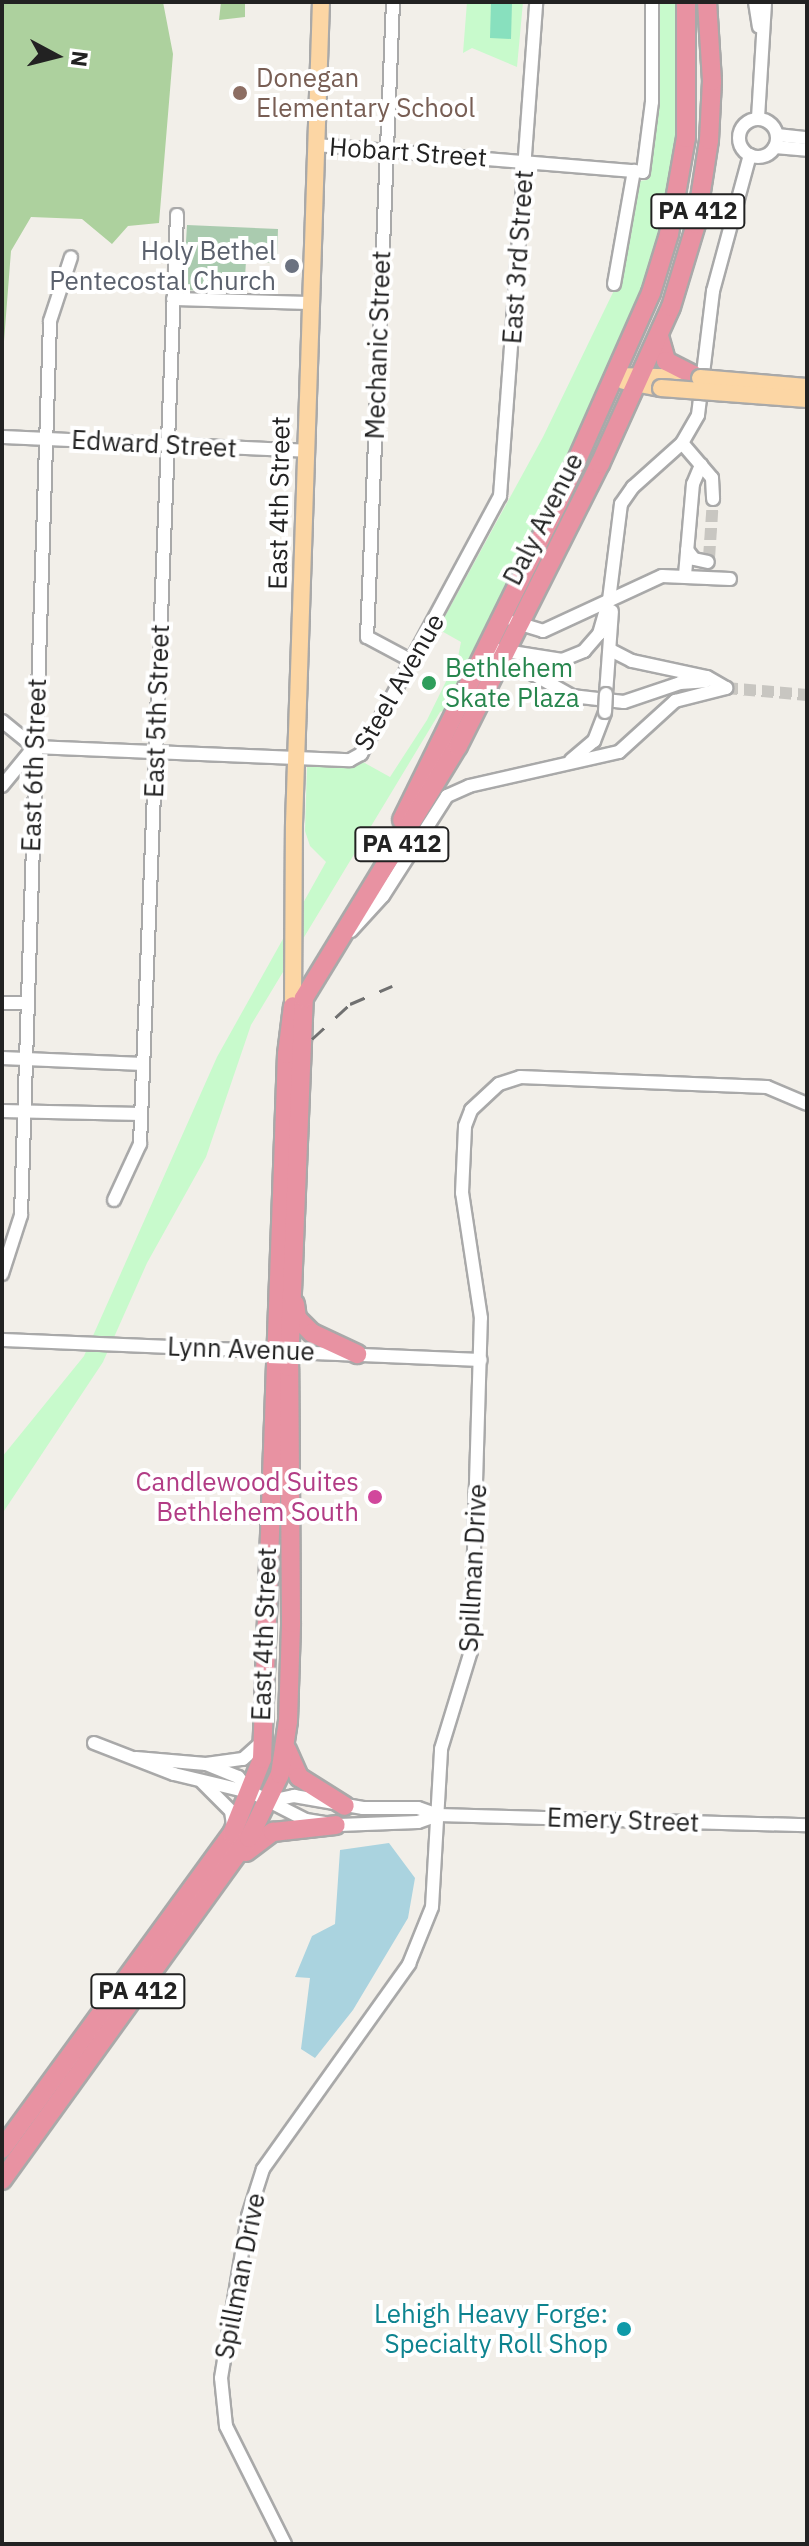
<!DOCTYPE html>
<html>
<head>
<meta charset="utf-8">
<style>
	body { margin:0 }
	#map { position:relative; width:809px; height:2546px; overflow:hidden; background:#f2efe9; font-family:"IBM Plex Sans",sans-serif }
	div>[style] { position:absolute }
	.forest>* { inset:0; background:#add19e }
	.cemetery>* { inset:0; background:#aacbaf }
	.park>* { inset:0; background:#c8facc }
	.pitch>* { inset:0; background:#88e0be }
	.water>* { inset:0; background:#aad3df }
	.minor-tunnel>* { height:12px; margin-top:-6px; transform-origin:0; background:repeating-linear-gradient(90deg,#c8c6c1 0 12px,transparent 0 18px) }
	.roads { filter:drop-shadow(2px 0 #a9a9a9) drop-shadow(-2px 0 #a9a9a9) drop-shadow(0 2px #a9a9a9) drop-shadow(0 -2px #a9a9a9) }
	.minor>* { height:12px; margin:-6px; padding:0 6px; transform-origin:6px; border-radius:6px; background:#fff }
	.minor>.ring { margin:-6px; padding:0; box-sizing:content-box; background:none; border:12px solid #fff; border-radius:50% }
	.major>* { height:16px; margin:-8px; padding:0 8px; transform-origin:8px; border-radius:8px; background:#fcd6a4 }
	.highway>* { height:18px; margin:-9px; padding:0 9px; transform-origin:9px; border-radius:9px; background:#e892a2 }
	.rail>* { height:3px; margin-top:-1.5px; transform-origin:0; background:repeating-linear-gradient(90deg,#707070 0 16px,transparent 0 32px) }
	.bridges { filter:drop-shadow(2px 0 #a9a9a9) drop-shadow(-2px 0 #a9a9a9) drop-shadow(0 2px #a9a9a9) drop-shadow(0 -2px #a9a9a9) }
	.minor-bridge>* { height:12px; margin:-6px; padding:0 6px; transform-origin:6px; border-radius:6px; background:#fff }
	.major-bridge>* { height:16px; margin:-8px; padding:0 8px; transform-origin:8px; border-radius:8px; background:#fcd6a4 }
	.dots>* { width:22px; height:22px; translate:-50% -50%; box-sizing:border-box; border:4px solid #fff; border-radius:50% }
	span { translate:-50% -50%; white-space:nowrap; text-align:center; line-height:1.15; -webkit-text-stroke:8px #fff; paint-order:stroke }
	.shield-label span { padding:2px 6px; background:#fff; border:2px solid; border-radius:6px; -webkit-text-stroke-width:0 }
	.shield-label { font-size:24px; color:#222; font-weight:700 }
	.education-label { font-size:26px; color:#785e54 }
	.left { translate:0 -50%; text-align:left }
	.street-label { font-size:26px; color:#222 }
	.worship-label { font-size:26px; color:#5b616d }
	.right { translate:-100% -50%; text-align:right }
	.leisure-label { font-size:26px; color:#27864d }
	.hotel-label { font-size:26px; color:#b23c85 }
	.culture-label { font-size:26px; color:#0d838f }
	.frame { position:absolute; inset:0; border:4px solid #222; pointer-events:none }
	.north { position:absolute; left:16px; top:16px; width:80px; height:80px; -webkit-text-stroke:6px #fff; paint-order:stroke; rotate:97deg; font-size:22px; font-weight:700; line-height:32px; text-align:center; color:#222 }
	.north::after { content:''; display:block; margin:auto; width:28px; height:36px; background:#222; clip-path:polygon(50% 0,100% 100%,50% 72%,0 100%) }
</style>
</head>
<body>
<div id="map">
	<div class="forest">
		<i style="clip-path:polygon(2px 2px,163px 2px,173px 54px,159px 223px,128px 226px,112px 244px,82px 219px,31px 217px,11px 251px,2px 367px)"></i>
		<i style="clip-path:polygon(221px 2px,245px 2px,245px 17px,219px 20px)"></i>
	</div>
	<div class="cemetery">
		<i style="clip-path:polygon(187px 225px,278px 229px,277px 263px,246px 261px,244px 293px,183px 290px)"></i>
	</div>
	<div class="park">
		<i style="clip-path:polygon(467px 2px,523px 2px,517px 67px,472px 48px,463px 53px)"></i>
		<i style="clip-path:polygon(656px 2px,680px 2px,681px 137px,662px 237px,627px 343px,448px 709px,440px 712px,251px 1025px,206px 1157px,147px 1263px,103px 1362px,2px 1514px,2px 1457px,84px 1356px,217px 1057px,326px 862px,310px 846px,305px 831px,307px 765px,363px 762px,390px 777px,427px 720px,458px 657px,461px 642px,438px 629px,543px 437px,619px 280px,639px 181px,647px 180px,652px 147px,660px 75px)"></i>
	</div>
	<div class="pitch">
		<i style="clip-path:polygon(491px 2px,512px 3px,511px 39px,490px 38px)"></i>
	</div>
	<div class="water">
		<i style="clip-path:polygon(389px 1843px,415px 1878px,408px 1918px,353px 2010px,315px 2058px,301px 2049px,310px 1978px,295px 1977px,312px 1936px,335px 1924px,340px 1850px)"></i>
	</div>
	<div class="minor-tunnel">
		<i style="left:709px;top:558px;width:59px;rotate:-86.1deg"></i>
		<i style="left:726px;top:688px;width:81px;rotate:4.9deg"></i>
	</div>
	<div class="roads">
		<div class="minor">
			<i style="left:393px;top:2px;width:636px;rotate:92.34deg"></i>
			<i style="left:367px;top:637px;width:51px;rotate:28.1deg"></i>
			<i style="left:755px;top:2px;width:25px;rotate:81deg"></i>
			<i style="left:758px;top:118px;width:116px;rotate:-86.5deg"></i>
			<i class="ring" style="left:739px;top:119px;width:26px;height:26px"></i>
			<i style="left:777px;top:135px;width:30px;rotate:6deg"></i>
			<i style="left:316px;top:145px;width:328px;rotate:4.7deg"></i>
			<i style="left:643px;top:172px;width:71px;rotate:-82.7deg"></i>
			<i style="left:652px;top:102px;width:100px;rotate:-90deg"></i>
			<i style="left:775px;top:147px;width:32px;rotate:5deg"></i>
			<i style="left:614px;top:284px;width:115px;rotate:-80deg"></i>
			<i style="left:173px;top:299px;width:138px;rotate:1.7deg"></i>
			<i style="left:2px;top:437px;width:304px;rotate:2.6deg"></i>
			<i style="left:682px;top:443px;width:46px;rotate:49.4deg"></i>
			<i style="left:712px;top:478px;width:21px;rotate:87deg"></i>
			<i style="left:687px;top:550px;width:11px;rotate:52deg"></i>
			<i style="left:694px;top:559px;width:14px;rotate:12deg"></i>
			<i style="left:685px;top:575px;width:91px;rotate:-85deg"></i>
			<i style="left:693px;top:484px;width:21px;rotate:-67deg"></i>
			<i style="left:514px;top:622px;width:30px;rotate:17deg"></i>
			<i style="left:543px;top:631px;width:131px;rotate:-24.8deg"></i>
			<i style="left:662px;top:576px;width:68px;rotate:2.5deg"></i>
			<i style="left:499px;top:650px;width:64px;rotate:9deg"></i>
			<i style="left:562px;top:660px;width:24px;rotate:-22deg"></i>
			<i style="left:584px;top:651px;width:23px;rotate:-49deg"></i>
			<i style="left:599px;top:634px;width:35px;rotate:-74deg"></i>
			<i style="left:609px;top:600px;width:97px;rotate:-82.9deg"></i>
			<i style="left:621px;top:504px;width:21px;rotate:-55deg"></i>
			<i style="left:633px;top:487px;width:66px;rotate:-41.9deg"></i>
			<i style="left:682px;top:443px;width:32px;rotate:-60deg"></i>
			<i style="left:698px;top:415px;width:125px;rotate:-83.1deg"></i>
			<i style="left:713px;top:291px;width:141px;rotate:-74.8deg"></i>
			<i style="left:494px;top:667px;width:23px;rotate:-5deg"></i>
			<i style="left:517px;top:665px;width:63px;rotate:29.4deg"></i>
			<i style="left:572px;top:696px;width:52px;rotate:6.6deg"></i>
			<i style="left:624px;top:702px;width:59px;rotate:-18.7deg"></i>
			<i style="left:680px;top:683px;width:26px;rotate:-4deg"></i>
			<i style="left:606px;top:694px;width:83px;rotate:-85.9deg"></i>
			<i style="left:2px;top:721px;width:41px;rotate:39.1deg"></i>
			<i style="left:34px;top:747px;width:316px;rotate:2.4deg"></i>
			<i style="left:350px;top:760px;width:13px;rotate:-29deg"></i>
			<i style="left:361px;top:754px;width:293px;rotate:-61.7deg"></i>
			<i style="left:500px;top:496px;width:495px;rotate:-85.8deg"></i>
			<i style="left:571px;top:760px;width:30px;rotate:-40deg"></i>
			<i style="left:594px;top:741px;width:31px;rotate:-69deg"></i>
			<i style="left:2px;top:786px;width:50px;rotate:-50.6deg"></i>
			<i style="left:351px;top:931px;width:47px;rotate:-47.6deg"></i>
			<i style="left:383px;top:896px;width:119px;rotate:-57.4deg"></i>
			<i style="left:447px;top:796px;width:24px;rotate:-24deg"></i>
			<i style="left:469px;top:786px;width:154px;rotate:-12.8deg"></i>
			<i style="left:619px;top:752px;width:76px;rotate:-42.3deg"></i>
			<i style="left:675px;top:701px;width:53px;rotate:-14.3deg"></i>
			<i style="left:726px;top:688px;width:22px;rotate:-150deg"></i>
			<i style="left:707px;top:677px;width:77px;rotate:-168deg"></i>
			<i style="left:632px;top:661px;width:25px;rotate:-153deg"></i>
			<i style="left:2px;top:1003px;width:25px"></i>
			<i style="left:2px;top:1058px;width:141px;rotate:2.4deg"></i>
			<i style="left:2px;top:1111px;width:139px;rotate:1.2deg"></i>
			<i style="left:114px;top:1200px;width:62px;rotate:-65.1deg"></i>
			<i style="left:140px;top:1144px;width:930px;rotate:-87.72deg"></i>
			<i style="left:2px;top:1274px;width:62px;rotate:-72.1deg"></i>
			<i style="left:21px;top:1215px;width:894px;rotate:-88.14deg"></i>
			<i style="left:50px;top:321px;width:67px;rotate:-71.8deg"></i>
			<i style="left:2px;top:1340px;width:479px;rotate:2.4deg"></i>
			<i style="left:94px;top:1743px;width:86px;rotate:21.2deg"></i>
			<i style="left:174px;top:1774px;width:81px;rotate:13.5deg"></i>
			<i style="left:136px;top:1758px;width:70px;rotate:4.9deg"></i>
			<i style="left:206px;top:1764px;width:35px;rotate:22deg"></i>
			<i style="left:238px;top:1777px;width:22px;rotate:47deg"></i>
			<i style="left:253px;top:1793px;width:59px;rotate:27deg"></i>
			<i style="left:306px;top:1820px;width:33px;rotate:9deg"></i>
			<i style="left:339px;top:1825px;width:79px;rotate:-2.2deg"></i>
			<i style="left:418px;top:1822px;width:21px;rotate:-19deg"></i>
			<i style="left:206px;top:1764px;width:37px;rotate:-8deg"></i>
			<i style="left:243px;top:1759px;width:27px;rotate:-42deg"></i>
			<i style="left:202px;top:1782px;width:41px;rotate:45deg"></i>
			<i style="left:231px;top:1811px;width:15px;rotate:82deg"></i>
			<i style="left:270px;top:1801px;width:25px;rotate:-12deg"></i>
			<i style="left:294px;top:1796px;width:70px;rotate:9.9deg"></i>
			<i style="left:363px;top:1808px;width:55px"></i>
			<i style="left:418px;top:1808px;width:21px;rotate:19deg"></i>
			<i style="left:438px;top:1815px;width:369px;rotate:1.6deg"></i>
			<i style="left:285px;top:2544px;width:132px;rotate:-116.6deg"></i>
			<i style="left:226px;top:2426px;width:48px;rotate:-95.9deg"></i>
			<i style="left:221px;top:2378px;width:164px;rotate:-80.5deg"></i>
			<i style="left:248px;top:2216px;width:49px;rotate:-72.3deg"></i>
			<i style="left:263px;top:2169px;width:252px;rotate:-54.5deg"></i>
			<i style="left:409px;top:1964px;width:61px;rotate:-68deg"></i>
			<i style="left:432px;top:1907px;width:158px;rotate:-86.7deg"></i>
			<i style="left:441px;top:1749px;width:102px;rotate:-73deg"></i>
			<i style="left:471px;top:1651px;width:333px;rotate:-88.3deg"></i>
			<i style="left:481px;top:1318px;width:126px;rotate:-98.6deg"></i>
			<i style="left:462px;top:1193px;width:67px;rotate:-87.4deg"></i>
			<i style="left:465px;top:1126px;width:17px;rotate:-69deg"></i>
			<i style="left:471px;top:1110px;width:38px;rotate:-43deg"></i>
			<i style="left:499px;top:1084px;width:22px;rotate:-18deg"></i>
			<i style="left:520px;top:1077px;width:247px;rotate:2.3deg"></i>
			<i style="left:767px;top:1087px;width:43px;rotate:23deg"></i>
		</div>
		<div class="major">
			<i style="left:616px;top:376px;width:82px;rotate:1.4deg"></i>
			<i style="left:624px;top:381px;width:38px;rotate:11deg"></i>
			<i style="left:301px;top:1017px;width:14px;rotate:-126deg"></i>
			<i style="left:293px;top:1006px;width:182px;rotate:-89.7deg"></i>
			<i style="left:294px;top:824px;width:822px;rotate:-88.12deg"></i>
		</div>
		<div class="highway">
			<i style="left:659px;top:336px;width:26px;rotate:74deg"></i>
			<i style="left:666px;top:361px;width:38px;rotate:27deg"></i>
			<i style="left:402px;top:820px;width:351px;rotate:-63.8deg"></i>
			<i style="left:557px;top:505px;width:232px;rotate:-66.1deg"></i>
			<i style="left:651px;top:293px;width:62px;rotate:-73deg"></i>
			<i style="left:669px;top:234px;width:97px;rotate:-80deg"></i>
			<i style="left:686px;top:138px;width:136px;rotate:-90deg"></i>
			<i style="left:295px;top:1304px;width:14px;rotate:82deg"></i>
			<i style="left:297px;top:1318px;width:21px;rotate:45deg"></i>
			<i style="left:312px;top:1333px;width:50px;rotate:25deg"></i>
			<i style="left:287px;top:1750px;width:30px;rotate:66deg"></i>
			<i style="left:299px;top:1777px;width:54px;rotate:32.2deg"></i>
			<i style="left:246px;top:1852px;width:34px;rotate:-37deg"></i>
			<i style="left:273px;top:1832px;width:63px;rotate:-6.3deg"></i>
			<i style="left:2px;top:2149px;width:390px;rotate:-53.9deg"></i>
			<i style="left:232px;top:1834px;width:81px;rotate:-68.2deg"></i>
			<i style="left:262px;top:1759px;width:705px;rotate:-87.97deg"></i>
			<i style="left:287px;top:1054px;width:48px;rotate:-82.9deg"></i>
			<i style="left:2px;top:2180px;width:422px;rotate:-54.2deg"></i>
			<i style="left:249px;top:1838px;width:71px;rotate:-64.2deg"></i>
			<i style="left:280px;top:1774px;width:54px;rotate:-81.4deg"></i>
			<i style="left:288px;top:1721px;width:98px;rotate:-88.2deg"></i>
			<i style="left:291px;top:1623px;width:256px;rotate:-90.4deg"></i>
			<i style="left:289px;top:1367px;width:369px;rotate:-87.7deg"></i>
			<i style="left:304px;top:998px;width:295px;rotate:-58.6deg"></i>
			<i style="left:458px;top:746px;width:316px;rotate:-63.3deg"></i>
			<i style="left:600px;top:464px;width:172px;rotate:-65.7deg"></i>
			<i style="left:671px;top:307px;width:87px;rotate:-73.2deg"></i>
			<i style="left:696px;top:224px;width:85px;rotate:-81.2deg"></i>
			<i style="left:709px;top:140px;width:59px;rotate:-87.1deg"></i>
			<i style="left:712px;top:81px;width:79px;rotate:-93.6deg"></i>
		</div>
	</div>
	<div class="rail">
		<i style="left:312px;top:1039px;width:52px;rotate:-42.6deg"></i>
		<i style="left:350px;top:1004px;width:46px;rotate:-23.2deg"></i>
	</div>
	<div class="bridges">
		<div class="minor-bridge">
			<i style="left:605px;top:712px;width:18px;rotate:-87deg"></i>
		</div>
		<div class="major-bridge">
			<i style="left:700px;top:378px;width:107px;rotate:4.8deg"></i>
			<i style="left:661px;top:388px;width:146px;rotate:4.3deg"></i>
		</div>
	</div>
	<div class="dots">
		<i style="left:240px;top:93px;background:#8d6e63"></i>
		<i style="left:292px;top:266px;background:#6b7280"></i>
		<i style="left:429px;top:683px;background:#2e9e5b"></i>
		<i style="left:375px;top:1497px;background:#d1479c"></i>
		<i style="left:624px;top:2329px;background:#0f9aa8"></i>
	</div>
	<div class="shield-label">
		<span style="left:698px;top:211px">PA 412</span>
		<span style="left:402px;top:844px">PA 412</span>
		<span style="left:138px;top:1991px">PA 412</span>
	</div>
	<div class="education-label">
		<span class="left" style="left:256px;top:93px">Donegan<br>Elementary School</span>
	</div>
	<div class="street-label">
		<span style="left:408px;top:152px;rotate:4deg">Hobart Street</span>
		<span style="left:518px;top:257px;rotate:-86deg">East 3rd Street</span>
		<span style="left:378px;top:345px;rotate:-88deg">Mechanic Street</span>
		<span style="left:154px;top:444px;rotate:3deg">Edward Street</span>
		<span style="left:279px;top:503px;rotate:-89deg">East 4th Street</span>
		<span style="left:543px;top:519px;rotate:-63deg">Daly Avenue</span>
		<span style="left:399px;top:682px;rotate:-60deg">Steel Avenue</span>
		<span style="left:157px;top:711px;rotate:-88deg">East 5th Street</span>
		<span style="left:34px;top:765px;rotate:-88deg">East 6th Street</span>
		<span style="left:241px;top:1349px;rotate:2deg">Lynn Avenue</span>
		<span style="left:473px;top:1568px;rotate:-87deg">Spillman Drive</span>
		<span style="left:264px;top:1634px;rotate:-88deg">East 4th Street</span>
		<span style="left:623px;top:1820px;rotate:2deg">Emery Street</span>
		<span style="left:240px;top:2276px;rotate:-79deg">Spillman Drive</span>
	</div>
	<div class="worship-label">
		<span class="right" style="left:276px;top:266px">Holy Bethel<br>Pentecostal Church</span>
	</div>
	<div class="leisure-label">
		<span class="left" style="left:445px;top:683px">Bethlehem<br>Skate Plaza</span>
	</div>
	<div class="hotel-label">
		<span class="right" style="left:359px;top:1497px">Candlewood Suites<br>Bethlehem South</span>
	</div>
	<div class="culture-label">
		<span class="right" style="left:608px;top:2329px">Lehigh Heavy Forge:<br>Specialty Roll Shop</span>
	</div>
	<div class="frame"></div>
	<div class="north">N</div>
</div>
</body>
</html>
